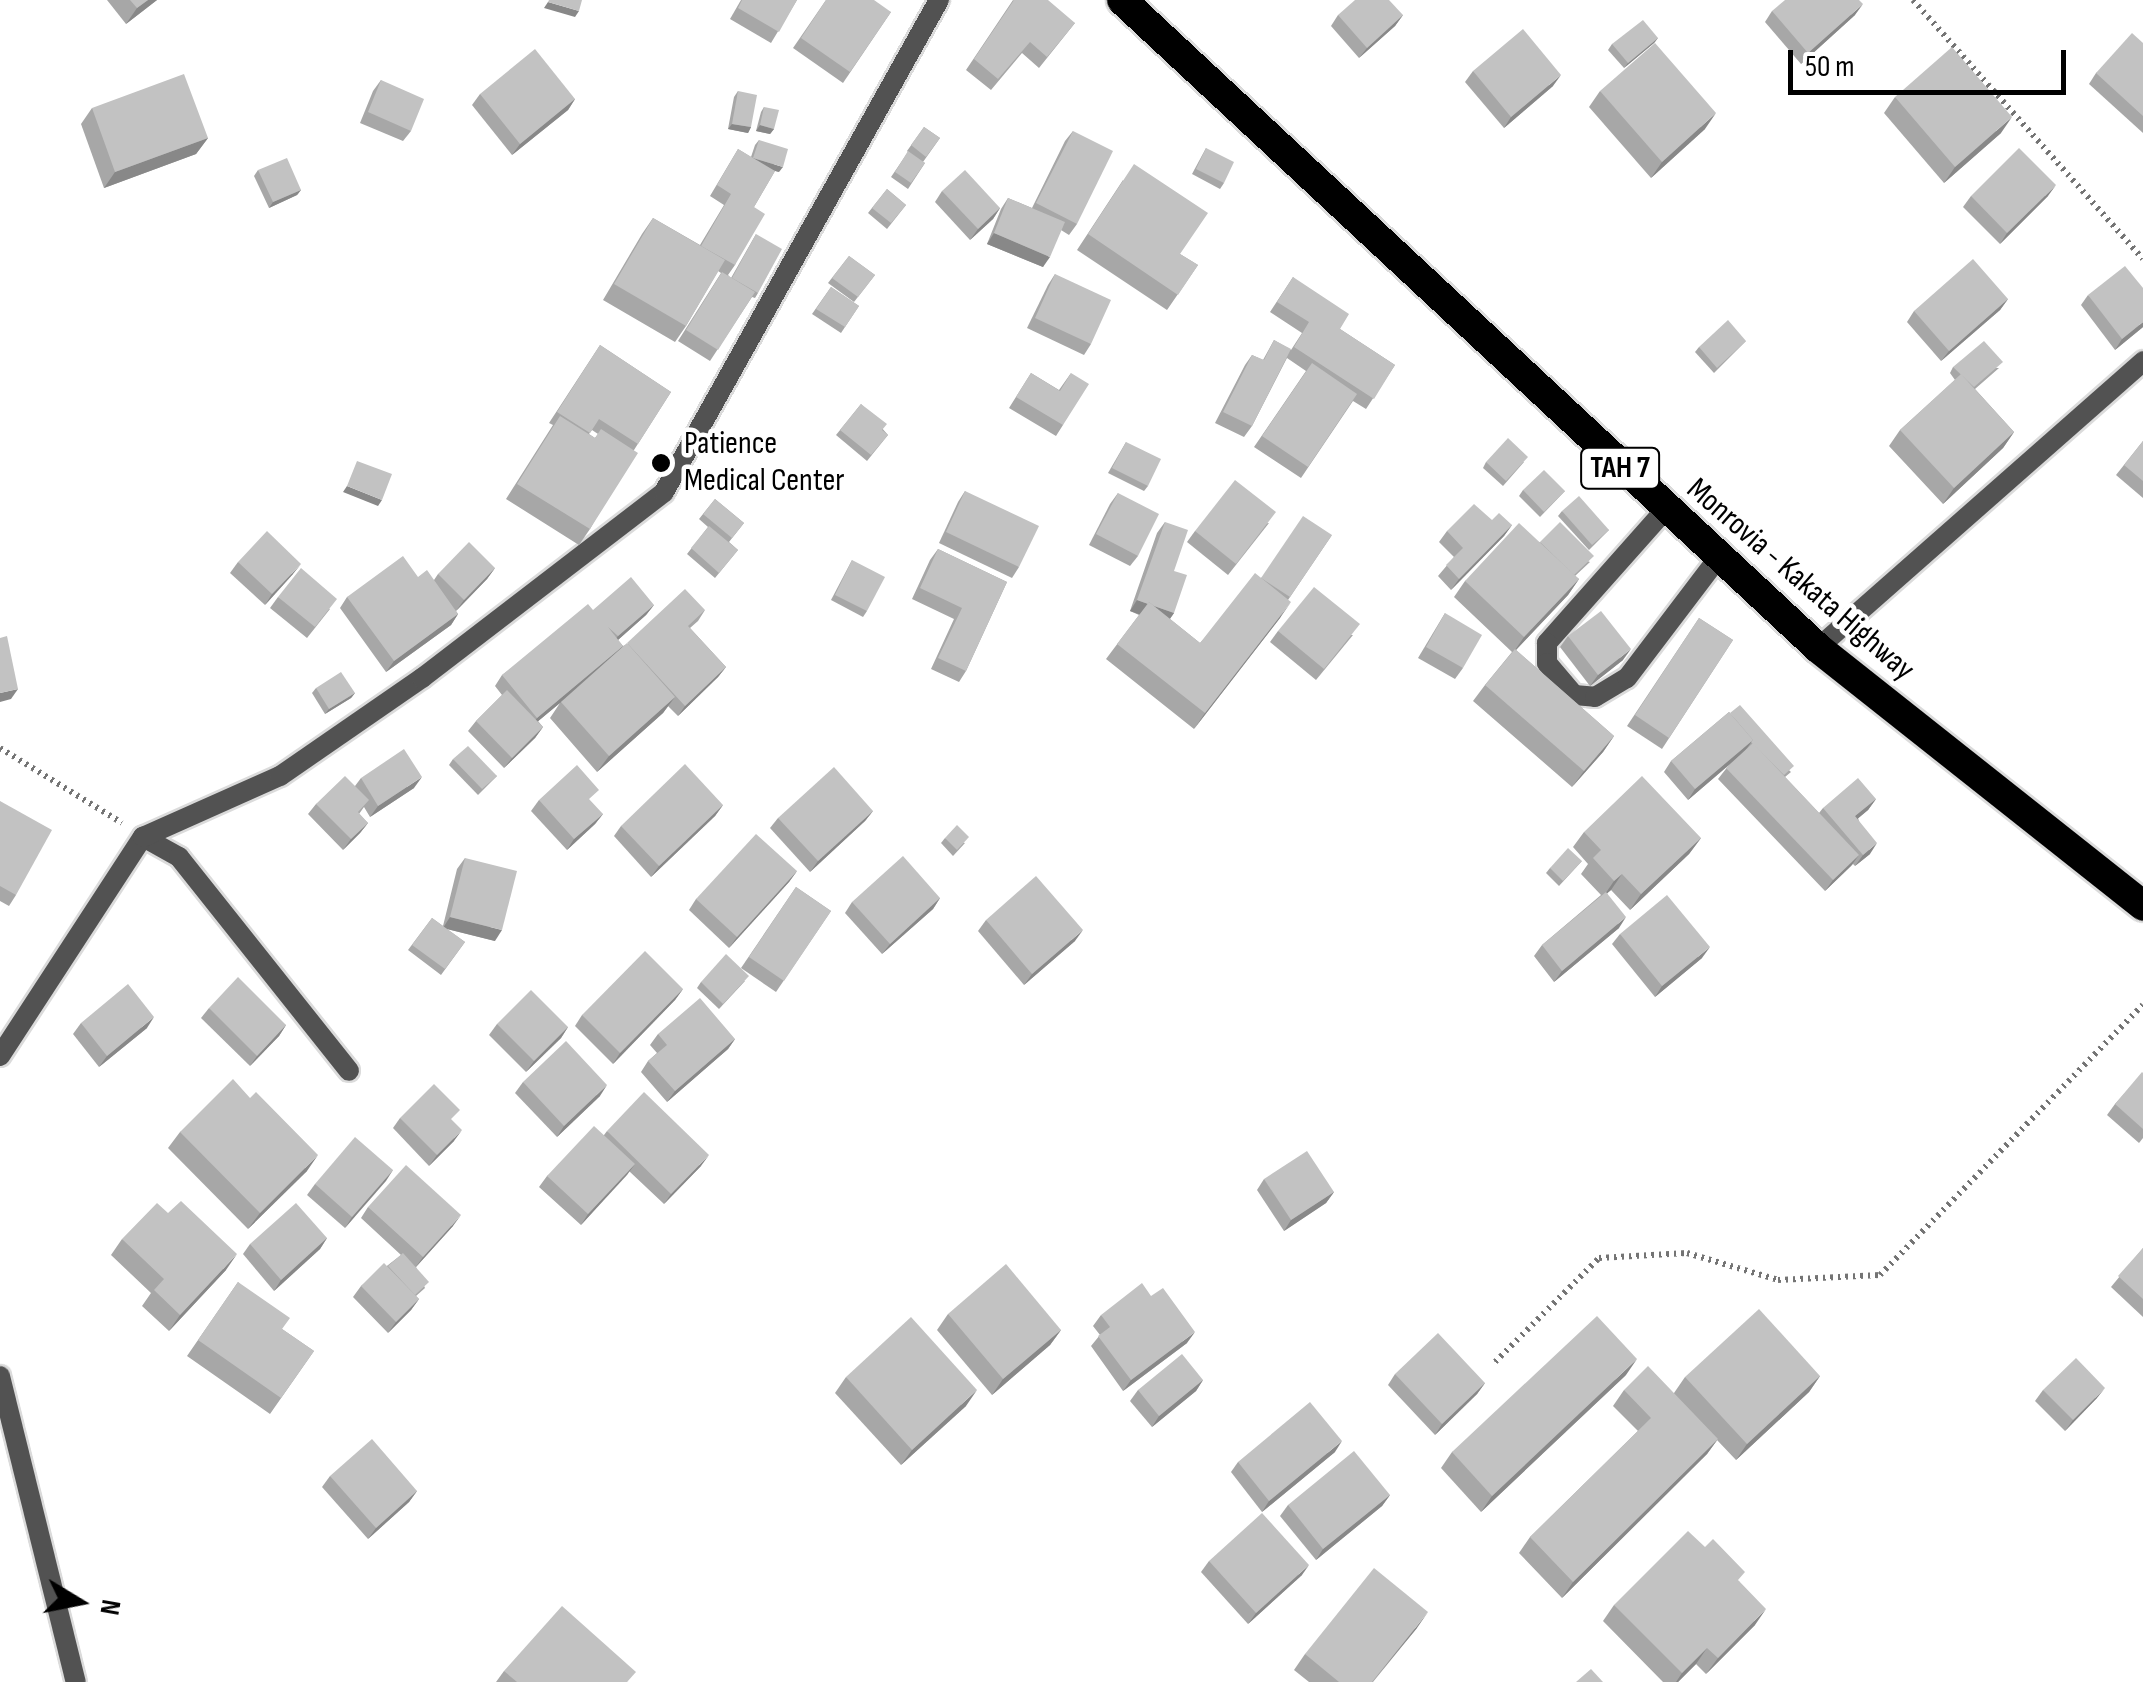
<!DOCTYPE html>
<html>
<head>
<meta charset="utf-8">
<style>
	body { margin:0 }
	#map { position:relative; width:2143px; height:1682px; overflow:hidden; background:#fff; font-family:"Sofia Sans Condensed",sans-serif }
	div>[style] { position:absolute }
	.path>* { height:6px; margin-top:-3px; transform-origin:0; background:repeating-linear-gradient(90deg,#747474 0 2.5px,transparent 0 7.5px) }
	.roads { filter:drop-shadow(2px 0 #dbdbdb) drop-shadow(-2px 0 #dbdbdb) drop-shadow(0 2px #dbdbdb) drop-shadow(0 -2px #dbdbdb) }
	.lane>* { height:20px; margin:-10px; padding:0 10px; transform-origin:10px; border-radius:10px; background:#525252 }
	.street>* { height:20px; margin:-10px; padding:0 10px; transform-origin:10px; border-radius:10px; background:#525252 }
	.highway>* { height:30px; margin:-15px; padding:0 15px; transform-origin:15px; border-radius:15px; background:#000 }
	.wall>* { inset:0; background:#a7a7a7 }
	.shaded-wall>* { inset:0; background:#888 }
	.building>* { inset:0; background:#c2c2c2 }
	.dots>* { width:28px; height:28px; translate:-50% -50%; box-sizing:border-box; border:5px solid #fff; border-radius:50% }
	span { translate:-50% -50%; white-space:nowrap; text-align:center; line-height:1.15; -webkit-text-stroke:9px #fff; paint-order:stroke }
	.shield-label span { padding:2px 8px; background:#fff; border:2px solid; border-radius:8px; -webkit-text-stroke-width:0 }
	.shield-label { font-size:30px; color:#000; font-weight:700 }
	.poi-label { font-size:32px; color:#000 }
	.left { translate:0 -50%; text-align:left }
	.street-label { font-size:32px; color:#000 }
	.north { position:absolute; left:30px; top:1552px; width:100px; height:100px; -webkit-text-stroke:8px #fff; paint-order:stroke; rotate:100deg; font-size:28px; font-weight:700; line-height:40px; text-align:center; color:#000 }
	.north::after { content:''; display:block; margin:auto; width:35px; height:45px; background:#000; clip-path:polygon(50% 0,100% 100%,50% 72%,0 100%) }
	.scale { position:absolute; left:1788px; top:50px; width:278px; height:45px; box-sizing:border-box; border:5px solid #000; border-top:0; padding-left:12px; font-size:30px; line-height:35px; white-space:nowrap; color:#000; -webkit-text-stroke:8px #fff; paint-order:stroke }
</style>
</head>
<body>
<div id="map">
	<div class="path">
		<i style="left:1913px;top:0;width:346px;rotate:48.4deg"></i>
		<i style="left:0;top:748px;width:143px;rotate:31.6deg"></i>
		<i style="left:1495px;top:1362px;width:147px;rotate:-45deg"></i>
		<i style="left:1599px;top:1258px;width:88px;rotate:-3.3deg"></i>
		<i style="left:1687px;top:1253px;width:95px;rotate:16.5deg"></i>
		<i style="left:1778px;top:1280px;width:102px;rotate:-2.8deg"></i>
		<i style="left:1880px;top:1275px;width:377px;rotate:-45.8deg"></i>
	</div>
	<div class="roads">
		<div class="lane">
			<i style="left:1665px;top:510px;width:178px;rotate:131.6deg"></i>
			<i style="left:1547px;top:643px;width:20px;rotate:90deg"></i>
			<i style="left:1547px;top:663px;width:42px;rotate:49.8deg"></i>
			<i style="left:1574px;top:695px;width:21px;rotate:5deg"></i>
			<i style="left:1595px;top:697px;width:37px;rotate:-31deg"></i>
			<i style="left:1627px;top:678px;width:151px;rotate:-52.8deg"></i>
			<i style="left:143px;top:837px;width:41px;rotate:29.1deg"></i>
			<i style="left:179px;top:857px;width:273px;rotate:51.5deg"></i>
		</div>
		<div class="street">
			<i style="left:1818px;top:648px;width:434px;rotate:-41.4deg"></i>
			<i style="left:0;top:1056px;width:262px;rotate:-56.9deg"></i>
			<i style="left:143px;top:837px;width:150px;rotate:-24deg"></i>
			<i style="left:280px;top:776px;width:173px;rotate:-34.6deg"></i>
			<i style="left:422px;top:678px;width:305px;rotate:-37.5deg"></i>
			<i style="left:664px;top:492px;width:564px;rotate:-60.8deg"></i>
			<i style="left:0;top:1376px;width:315px;rotate:76.1deg"></i>
		</div>
		<div class="highway">
			<i style="left:1122px;top:0;width:951px;rotate:42.95deg"></i>
			<i style="left:1818px;top:648px;width:415px;rotate:38.4deg"></i>
		</div>
	</div>
	<div class="wall">
		<i style="clip-path:polygon(107px 0,157px 0,126px 24px)"></i>
		<i style="clip-path:polygon(741px 0,797px 0,771px 43px,730px 19px)"></i>
		<i style="clip-path:polygon(826px 0,891px 12px,843px 83px,793px 48px)"></i>
		<i style="clip-path:polygon(1013px 0,1075px 23px,1039px 68px,1022px 53px,991px 90px,966px 70px)"></i>
		<i style="clip-path:polygon(1772px 11px,1855px 15px,1801px 64px,1765px 22px)"></i>
		<i style="clip-path:polygon(1338px 15px,1403px 15px,1395px 26px,1359px 58px,1331px 26px)"></i>
		<i style="clip-path:polygon(1658px 38px,1654px 43px,1624px 68px,1608px 50px,1612px 44px)"></i>
		<i style="clip-path:polygon(2143px 43px,2143px 133px,2089px 84px,2096px 73px)"></i>
		<i style="clip-path:polygon(1473px 71px,1553px 86px,1504px 128px,1465px 82px)"></i>
		<i style="clip-path:polygon(381px 80px,411px 131px,403px 141px,360px 123px,373px 91px)"></i>
		<i style="clip-path:polygon(738px 91px,751px 127px,748px 133px,728px 129px,734px 97px)"></i>
		<i style="clip-path:polygon(1600px 91px,1705px 129px,1651px 178px,1589px 107px)"></i>
		<i style="clip-path:polygon(480px 94px,575px 99px,568px 110px,512px 155px,472px 105px)"></i>
		<i style="clip-path:polygon(1895px 97px,2001px 133px,1944px 183px,1884px 113px)"></i>
		<i style="clip-path:polygon(764px 107px,774px 129px,770px 134px,756px 131px,761px 112px)"></i>
		<i style="clip-path:polygon(92px 108px,208px 138px,196px 154px,104px 188px,81px 124px)"></i>
		<i style="clip-path:polygon(924px 127px,940px 138px,923px 162px,925px 163px,908px 189px,891px 177px,908px 152px,907px 151px)"></i>
		<i style="clip-path:polygon(1073px 131px,1077px 224px,1069px 235px,1061px 230px,1043px 267px,987px 244px,1001px 209px,1008px 198px,1032px 208px,1065px 141px)"></i>
		<i style="clip-path:polygon(759px 140px,779px 172px,775px 171px,754px 207px,735px 265px,728px 275px,731px 278px,756px 234px,758px 293px,755px 298px,752px 297px,710px 361px,678px 341px,721px 273px,718px 271px,686px 326px,675px 342px,603px 300px,642px 234px,653px 218px,700px 245px,724px 205px,710px 196px,738px 149px,751px 157px,755px 145px)"></i>
		<i style="clip-path:polygon(1206px 148px,1224px 183px,1220px 189px,1192px 174px)"></i>
		<i style="clip-path:polygon(258px 170px,301px 190px,297px 195px,269px 208px,254px 176px)"></i>
		<i style="clip-path:polygon(1123px 180px,1180px 254px,1198px 265px,1167px 310px,1077px 250px)"></i>
		<i style="clip-path:polygon(887px 189px,906px 205px,887px 229px,868px 213px)"></i>
		<i style="clip-path:polygon(942px 191px,1000px 208px,993px 219px,970px 240px,935px 202px)"></i>
		<i style="clip-path:polygon(1971px 196px,2048px 196px,2000px 244px,1963px 207px)"></i>
		<i style="clip-path:polygon(849px 256px,875px 275px,854px 302px,828px 283px)"></i>
		<i style="clip-path:polygon(1055px 274px,1091px 344px,1084px 355px,1027px 328px,1048px 285px)"></i>
		<i style="clip-path:polygon(1293px 277px,1340px 329px,1395px 365px,1366px 409px,1353px 401px,1301px 478px,1254px 447px,1306px 371px,1287px 358px,1252px 426px,1244px 437px,1215px 423px,1245px 365px,1252px 355px,1263px 360px,1274px 340px,1291px 350px,1302px 333px,1270px 312px)"></i>
		<i style="clip-path:polygon(831px 287px,859px 306px,841px 333px,812px 314px)"></i>
		<i style="clip-path:polygon(2088px 295px,2143px 327px,2115px 350px,2081px 305px)"></i>
		<i style="clip-path:polygon(2008px 299px,2000px 310px,1941px 361px,1907px 322px,1914px 311px)"></i>
		<i style="clip-path:polygon(1746px 341px,1714px 373px,1695px 352px,1699px 347px)"></i>
		<i style="clip-path:polygon(evenodd,600px 345px,671px 392px,634px 450px,590px 529px,579px 545px,506px 499px,553px 425px,549px 423px,600px 345px,592px 430px,598px 434px,595px 438px,589px 434px,592px 430px)"></i>
		<i style="clip-path:polygon(1953px 367px,1999px 368px,1975px 389px,2014px 432px,2003px 448px,1943px 504px,1889px 446px,1900px 430px,1955px 380px,1950px 373px)"></i>
		<i style="clip-path:polygon(1031px 373px,1059px 390px,1071px 373px,1063px 425px,1056px 436px,1009px 408px)"></i>
		<i style="clip-path:polygon(861px 404px,888px 435px,867px 461px,836px 435px)"></i>
		<i style="clip-path:polygon(2143px 441px,2143px 498px,2116px 475px)"></i>
		<i style="clip-path:polygon(1126px 442px,1148px 486px,1144px 491px,1108px 473px)"></i>
		<i style="clip-path:polygon(1486px 462px,1524px 462px,1503px 486px,1483px 468px)"></i>
		<i style="clip-path:polygon(1523px 490px,1565px 491px,1540px 517px,1519px 496px)"></i>
		<i style="clip-path:polygon(965px 491px,1019px 567px,1012px 578px,939px 543px,958px 502px)"></i>
		<i style="clip-path:polygon(1118px 493px,1138px 556px,1130px 566px,1089px 545px,1110px 504px)"></i>
		<i style="clip-path:polygon(715px 499px,744px 523px,729px 542px,738px 550px,715px 578px,687px 554px,708px 527px,699px 519px)"></i>
		<i style="clip-path:polygon(1562px 511px,1609px 530px,1589px 550px,1558px 516px)"></i>
		<i style="clip-path:polygon(1492px 520px,1512px 525px,1504px 536px,1451px 590px,1438px 576px,1454px 557px,1439px 542px,1447px 531px)"></i>
		<i style="clip-path:polygon(1165px 522px,1174px 571px,1174px 613px,1170px 619px,1200px 643px,1261px 578px,1332px 535px,1288px 600px,1280px 618px,1194px 729px,1106px 659px,1139px 615px,1130px 611px,1157px 533px)"></i>
		<i style="clip-path:polygon(1269px 523px,1228px 575px,1187px 542px,1195px 531px)"></i>
		<i style="clip-path:polygon(1540px 542px,1590px 562px,1575px 576px,1579px 579px,1568px 595px,1516px 650px,1614px 736px,1603px 752px,1572px 787px,1473px 701px,1485px 685px,1512px 652px,1454px 597px,1465px 581px)"></i>
		<i style="clip-path:polygon(938px 549px,1007px 582px,966px 671px,959px 682px,931px 669px,954px 619px,912px 599px,930px 560px)"></i>
		<i style="clip-path:polygon(852px 560px,867px 611px,863px 617px,831px 600px)"></i>
		<i style="clip-path:polygon(238px 562px,293px 574px,265px 605px,230px 573px)"></i>
		<i style="clip-path:polygon(495px 568px,487px 579px,456px 611px,458px 614px,451px 625px,386px 672px,340px 608px,347px 597px,418px 577px,434px 580px,438px 574px)"></i>
		<i style="clip-path:polygon(278px 597px,330px 609px,307px 638px,270px 608px)"></i>
		<i style="clip-path:polygon(654px 605px,646px 615px,618px 640px,623px 646px,705px 610px,698px 621px,690px 628px,726px 667px,718px 677px,678px 716px,668px 706px,663px 713px,597px 772px,550px 718px,560px 703px,538px 721px,543px 727px,535px 738px,504px 768px,468px 731px,476px 721px,502px 695px,495px 686px,502px 675px,593px 610px)"></i>
		<i style="clip-path:polygon(1445px 613px,1463px 668px,1455px 679px,1418px 658px)"></i>
		<i style="clip-path:polygon(1699px 618px,1733px 640px,1662px 749px,1627px 726px)"></i>
		<i style="clip-path:polygon(1278px 631px,1353px 635px,1316px 680px,1270px 642px)"></i>
		<i style="clip-path:polygon(1568px 636px,1623px 660px,1590px 686px,1560px 647px)"></i>
		<i style="clip-path:polygon(316px 688px,355px 693px,351px 698px,325px 714px,312px 693px)"></i>
		<i style="clip-path:polygon(1729px 712px,1791px 772px,1785px 777px,1819px 813px,1823px 808px,1876px 799px,1868px 810px,1858px 818px,1870px 854px,1855px 866px,1853px 864px,1825px 891px,1718px 779px,1729px 765px,1688px 800px,1664px 772px,1671px 761px)"></i>
		<i style="clip-path:polygon(453px 759px,497px 776px,478px 795px,449px 765px)"></i>
		<i style="clip-path:polygon(361px 778px,414px 788px,370px 817px,364px 807px,359px 814px,368px 823px,360px 833px,343px 850px,308px 814px,316px 804px,355px 786px)"></i>
		<i style="clip-path:polygon(539px 800px,603px 814px,595px 824px,567px 850px,531px 811px)"></i>
		<i style="clip-path:polygon(0 801px,16px 895px,9px 906px,0 901px)"></i>
		<i style="clip-path:polygon(723px 805px,715px 816px,651px 877px,614px 836px,621px 826px)"></i>
		<i style="clip-path:polygon(873px 811px,865px 821px,810px 872px,770px 828px,778px 818px)"></i>
		<i style="clip-path:polygon(1584px 832px,1701px 838px,1689px 854px,1630px 910px,1611px 890px,1607px 893px,1619px 928px,1554px 982px,1534px 956px,1542px 945px,1601px 895px,1581px 874px,1588px 864px,1573px 847px)"></i>
		<i style="clip-path:polygon(945px 838px,965px 843px,953px 856px,941px 843px)"></i>
		<i style="clip-path:polygon(465px 858px,495px 941px,447px 929px,465px 942px,441px 975px,408px 950px,432px 918px,443px 926px,457px 869px)"></i>
		<i style="clip-path:polygon(1582px 861px,1559px 886px,1546px 873px,1550px 868px)"></i>
		<i style="clip-path:polygon(797px 871px,789px 882px,729px 948px,689px 910px,696px 899px)"></i>
		<i style="clip-path:polygon(796px 887px,831px 911px,776px 992px,741px 968px)"></i>
		<i style="clip-path:polygon(940px 898px,933px 909px,882px 954px,845px 913px,852px 902px)"></i>
		<i style="clip-path:polygon(986px 920px,1075px 941px,1024px 985px,978px 931px)"></i>
		<i style="clip-path:polygon(1620px 934px,1702px 958px,1655px 997px,1612px 944px)"></i>
		<i style="clip-path:polygon(745px 981px,719px 1009px,697px 988px,701px 982px)"></i>
		<i style="clip-path:polygon(683px 989px,675px 1000px,613px 1064px,575px 1026px,582px 1015px)"></i>
		<i style="clip-path:polygon(209px 1008px,286px 1025px,279px 1036px,250px 1066px,201px 1018px)"></i>
		<i style="clip-path:polygon(81px 1023px,147px 1028px,99px 1067px,73px 1034px)"></i>
		<i style="clip-path:polygon(497px 1024px,568px 1027px,561px 1038px,526px 1072px,489px 1035px)"></i>
		<i style="clip-path:polygon(658px 1034px,735px 1039px,728px 1049px,667px 1102px,641px 1072px,648px 1061px,657px 1053px,650px 1045px)"></i>
		<i style="clip-path:polygon(2143px 1073px,2143px 1138px,2139px 1143px,2107px 1115px,2115px 1104px)"></i>
		<i style="clip-path:polygon(523px 1082px,600px 1096px,557px 1137px,515px 1093px)"></i>
		<i style="clip-path:polygon(250px 1098px,307px 1171px,248px 1229px,168px 1148px,180px 1132px)"></i>
		<i style="clip-path:polygon(400px 1118px,452px 1121px,454px 1141px,429px 1166px,393px 1128px)"></i>
		<i style="clip-path:polygon(607px 1131px,701px 1166px,664px 1204px,629px 1171px,581px 1225px,539px 1187px,547px 1176px,604px 1135px)"></i>
		<i style="clip-path:polygon(393px 1170px,345px 1228px,307px 1195px,315px 1184px)"></i>
		<i style="clip-path:polygon(1264px 1179px,1334px 1192px,1326px 1203px,1284px 1231px,1257px 1190px)"></i>
		<i style="clip-path:polygon(368px 1207px,453px 1226px,416px 1267px,425px 1288px,416px 1296px,419px 1299px,411px 1310px,388px 1333px,353px 1297px,361px 1286px,401px 1255px,361px 1218px)"></i>
		<i style="clip-path:polygon(327px 1238px,320px 1249px,274px 1291px,243px 1254px,250px 1244px)"></i>
		<i style="clip-path:polygon(122px 1239px,226px 1270px,169px 1331px,142px 1306px,151px 1293px,111px 1255px)"></i>
		<i style="clip-path:polygon(2143px 1248px,2143px 1317px,2111px 1287px)"></i>
		<i style="clip-path:polygon(238px 1282px,282px 1329px,314px 1351px,270px 1414px,187px 1356px)"></i>
		<i style="clip-path:polygon(948px 1314px,1061px 1330px,1050px 1345px,992px 1395px,937px 1330px)"></i>
		<i style="clip-path:polygon(1101px 1315px,1187px 1343px,1123px 1391px,1091px 1346px,1100px 1335px,1093px 1326px)"></i>
		<i style="clip-path:polygon(1395px 1374px,1485px 1383px,1477px 1394px,1435px 1435px,1388px 1385px)"></i>
		<i style="clip-path:polygon(1626px 1375px,1481px 1512px,1441px 1468px,1452px 1452px)"></i>
		<i style="clip-path:polygon(1820px 1376px,1809px 1392px,1736px 1460px,1717px 1440px,1707px 1454px,1562px 1598px,1519px 1553px,1530px 1537px,1638px 1431px,1613px 1406px,1624px 1390px,1674px 1393px,1685px 1377px)"></i>
		<i style="clip-path:polygon(846px 1377px,966px 1406px,901px 1465px,835px 1393px)"></i>
		<i style="clip-path:polygon(1203px 1380px,1196px 1391px,1152px 1427px,1130px 1401px,1138px 1390px)"></i>
		<i style="clip-path:polygon(2043px 1390px,2097px 1398px,2065px 1431px,2035px 1401px)"></i>
		<i style="clip-path:polygon(1335px 1452px,1262px 1512px,1231px 1472px,1238px 1462px)"></i>
		<i style="clip-path:polygon(330px 1476px,417px 1491px,409px 1502px,368px 1539px,322px 1487px)"></i>
		<i style="clip-path:polygon(1390px 1495px,1382px 1506px,1316px 1560px,1280px 1516px,1288px 1505px)"></i>
		<i style="clip-path:polygon(1209px 1561px,1302px 1575px,1248px 1624px,1201px 1572px)"></i>
		<i style="clip-path:polygon(1739px 1581px,1755px 1625px,1706px 1674px,1696px 1664px,1678px 1682px,1663px 1682px,1603px 1621px,1614px 1605px)"></i>
		<i style="clip-path:polygon(1417px 1628px,1373px 1682px,1309px 1682px,1294px 1670px,1305px 1654px)"></i>
		<i style="clip-path:polygon(504px 1671px,629px 1682px,496px 1682px)"></i>
	</div>
	<div class="shaded-wall">
		<i style="clip-path:polygon(148px 0,157px 0,126px 24px,137px 8px)"></i>
		<i style="clip-path:polygon(548px 2px,579px 11px,575px 17px,544px 8px)"></i>
		<i style="clip-path:polygon(1863px 4px,1855px 15px,1801px 64px,1808px 53px)"></i>
		<i style="clip-path:polygon(1403px 15px,1395px 26px,1359px 58px,1367px 48px)"></i>
		<i style="clip-path:polygon(1658px 38px,1654px 43px,1624px 68px,1628px 63px)"></i>
		<i style="clip-path:polygon(1561px 75px,1553px 86px,1504px 128px,1511px 117px)"></i>
		<i style="clip-path:polygon(575px 99px,568px 110px,512px 155px,520px 144px)"></i>
		<i style="clip-path:polygon(1716px 113px,1705px 129px,1651px 178px,1662px 162px)"></i>
		<i style="clip-path:polygon(2012px 117px,2001px 133px,1944px 183px,1955px 167px)"></i>
		<i style="clip-path:polygon(732px 124px,751px 127px,748px 133px,728px 129px)"></i>
		<i style="clip-path:polygon(760px 125px,774px 129px,770px 134px,756px 131px)"></i>
		<i style="clip-path:polygon(208px 138px,196px 154px,104px 188px,115px 172px)"></i>
		<i style="clip-path:polygon(753px 158px,783px 167px,779px 172px,749px 163px)"></i>
		<i style="clip-path:polygon(2056px 185px,2048px 196px,2000px 244px,2007px 233px)"></i>
		<i style="clip-path:polygon(301px 190px,297px 195px,269px 208px,273px 202px)"></i>
		<i style="clip-path:polygon(1000px 208px,993px 219px,970px 240px,978px 229px)"></i>
		<i style="clip-path:polygon(994px 233px,1050px 257px,1043px 267px,987px 244px)"></i>
		<i style="clip-path:polygon(2008px 299px,2000px 310px,1941px 361px,1949px 351px)"></i>
		<i style="clip-path:polygon(2143px 322px,2143px 327px,2115px 350px,2122px 339px)"></i>
		<i style="clip-path:polygon(2014px 432px,2003px 448px,1943px 504px,1954px 488px)"></i>
		<i style="clip-path:polygon(347px 486px,382px 500px,378px 506px,343px 492px)"></i>
		<i style="clip-path:polygon(1512px 525px,1504px 536px,1451px 590px,1459px 579px)"></i>
		<i style="clip-path:polygon(301px 564px,293px 574px,265px 605px,272px 594px)"></i>
		<i style="clip-path:polygon(495px 568px,487px 579px,456px 611px,464px 600px)"></i>
		<i style="clip-path:polygon(1579px 579px,1568px 595px,1513px 653px,1524px 637px)"></i>
		<i style="clip-path:polygon(1137px 600px,1174px 613px,1166px 624px,1130px 611px)"></i>
		<i style="clip-path:polygon(1291px 602px,1280px 618px,1194px 729px,1205px 713px)"></i>
		<i style="clip-path:polygon(654px 605px,646px 615px,610px 647px,618px 636px)"></i>
		<i style="clip-path:polygon(458px 614px,451px 625px,386px 672px,394px 661px)"></i>
		<i style="clip-path:polygon(623px 646px,615px 657px,530px 728px,537px 718px)"></i>
		<i style="clip-path:polygon(1631px 649px,1623px 660px,1590px 686px,1598px 675px)"></i>
		<i style="clip-path:polygon(726px 667px,718px 677px,678px 716px,685px 706px)"></i>
		<i style="clip-path:polygon(18px 689px,11px 699px,0 702px,0 693px)"></i>
		<i style="clip-path:polygon(355px 693px,351px 698px,325px 714px,329px 709px)"></i>
		<i style="clip-path:polygon(675px 697px,663px 713px,597px 772px,609px 756px)"></i>
		<i style="clip-path:polygon(543px 727px,535px 738px,504px 768px,512px 758px)"></i>
		<i style="clip-path:polygon(1614px 736px,1603px 752px,1572px 787px,1584px 771px)"></i>
		<i style="clip-path:polygon(1753px 740px,1745px 751px,1688px 800px,1695px 789px)"></i>
		<i style="clip-path:polygon(422px 777px,414px 788px,370px 817px,378px 806px)"></i>
		<i style="clip-path:polygon(1876px 799px,1868px 810px,1848px 827px,1855px 816px)"></i>
		<i style="clip-path:polygon(723px 805px,715px 816px,651px 877px,659px 866px)"></i>
		<i style="clip-path:polygon(873px 811px,865px 821px,810px 872px,818px 861px)"></i>
		<i style="clip-path:polygon(603px 814px,595px 824px,567px 850px,574px 839px)"></i>
		<i style="clip-path:polygon(368px 823px,360px 833px,343px 850px,351px 839px)"></i>
		<i style="clip-path:polygon(1701px 838px,1689px 854px,1630px 910px,1641px 894px)"></i>
		<i style="clip-path:polygon(1877px 843px,1870px 854px,1855px 866px,1863px 855px)"></i>
		<i style="clip-path:polygon(1859px 855px,1851px 866px,1825px 891px,1833px 880px)"></i>
		<i style="clip-path:polygon(797px 871px,789px 882px,729px 948px,737px 937px)"></i>
		<i style="clip-path:polygon(1622px 874px,1611px 890px,1603px 897px,1614px 881px)"></i>
		<i style="clip-path:polygon(940px 898px,933px 909px,882px 954px,890px 944px)"></i>
		<i style="clip-path:polygon(450px 917px,502px 930px,495px 941px,443px 928px)"></i>
		<i style="clip-path:polygon(1626px 917px,1619px 928px,1554px 982px,1562px 971px)"></i>
		<i style="clip-path:polygon(1083px 930px,1075px 941px,1024px 985px,1032px 974px)"></i>
		<i style="clip-path:polygon(1710px 947px,1702px 958px,1655px 997px,1662px 986px)"></i>
		<i style="clip-path:polygon(683px 989px,675px 1000px,613px 1064px,620px 1053px)"></i>
		<i style="clip-path:polygon(154px 1017px,147px 1028px,99px 1067px,107px 1056px)"></i>
		<i style="clip-path:polygon(286px 1025px,279px 1036px,250px 1066px,257px 1056px)"></i>
		<i style="clip-path:polygon(568px 1027px,561px 1038px,526px 1072px,534px 1061px)"></i>
		<i style="clip-path:polygon(735px 1039px,728px 1049px,667px 1102px,675px 1091px)"></i>
		<i style="clip-path:polygon(607px 1085px,600px 1096px,557px 1137px,564px 1126px)"></i>
		<i style="clip-path:polygon(462px 1130px,454px 1141px,429px 1166px,437px 1155px)"></i>
		<i style="clip-path:polygon(318px 1155px,307px 1171px,248px 1229px,260px 1213px)"></i>
		<i style="clip-path:polygon(709px 1155px,701px 1166px,664px 1204px,671px 1194px)"></i>
		<i style="clip-path:polygon(635px 1164px,627px 1175px,581px 1225px,588px 1214px)"></i>
		<i style="clip-path:polygon(393px 1170px,386px 1181px,345px 1228px,352px 1217px)"></i>
		<i style="clip-path:polygon(1334px 1192px,1326px 1203px,1284px 1231px,1291px 1220px)"></i>
		<i style="clip-path:polygon(461px 1215px,453px 1226px,415px 1268px,423px 1257px)"></i>
		<i style="clip-path:polygon(327px 1238px,320px 1249px,274px 1291px,281px 1280px)"></i>
		<i style="clip-path:polygon(237px 1254px,226px 1270px,169px 1331px,180px 1315px)"></i>
		<i style="clip-path:polygon(419px 1299px,411px 1310px,388px 1333px,396px 1322px)"></i>
		<i style="clip-path:polygon(1061px 1330px,1050px 1345px,992px 1395px,1003px 1379px)"></i>
		<i style="clip-path:polygon(1195px 1332px,1187px 1343px,1123px 1391px,1131px 1380px)"></i>
		<i style="clip-path:polygon(1637px 1359px,1626px 1375px,1481px 1512px,1492px 1496px)"></i>
		<i style="clip-path:polygon(1820px 1376px,1809px 1392px,1736px 1460px,1747px 1444px)"></i>
		<i style="clip-path:polygon(1203px 1380px,1196px 1391px,1152px 1427px,1159px 1416px)"></i>
		<i style="clip-path:polygon(1485px 1383px,1477px 1394px,1435px 1435px,1442px 1424px)"></i>
		<i style="clip-path:polygon(2105px 1388px,2097px 1398px,2065px 1431px,2073px 1420px)"></i>
		<i style="clip-path:polygon(977px 1390px,966px 1406px,901px 1465px,912px 1450px)"></i>
		<i style="clip-path:polygon(1718px 1439px,1707px 1454px,1562px 1598px,1573px 1582px)"></i>
		<i style="clip-path:polygon(1342px 1441px,1335px 1452px,1262px 1512px,1269px 1501px)"></i>
		<i style="clip-path:polygon(417px 1491px,409px 1502px,368px 1539px,376px 1528px)"></i>
		<i style="clip-path:polygon(1390px 1495px,1382px 1506px,1316px 1560px,1323px 1549px)"></i>
		<i style="clip-path:polygon(1309px 1565px,1302px 1575px,1248px 1624px,1256px 1613px)"></i>
		<i style="clip-path:polygon(1766px 1609px,1755px 1625px,1706px 1674px,1718px 1658px)"></i>
		<i style="clip-path:polygon(1428px 1612px,1417px 1628px,1372px 1682px)"></i>
		<i style="clip-path:polygon(1707px 1648px,1696px 1664px,1678px 1682px,1676px 1682px,1682px 1673px)"></i>
	</div>
	<div class="building">
		<i style="clip-path:polygon(130px 0,148px 0,137px 8px)"></i>
		<i style="clip-path:polygon(549px 0,582px 0,579px 11px,548px 2px)"></i>
		<i style="clip-path:polygon(742px 0,797px 0,779px 32px,738px 8px)"></i>
		<i style="clip-path:polygon(826px 0,874px 0,891px 12px,850px 72px,801px 38px)"></i>
		<i style="clip-path:polygon(1014px 0,1048px 0,1075px 23px,1047px 57px,1030px 42px,998px 79px,974px 59px)"></i>
		<i style="clip-path:polygon(1355px 0,1389px 0,1403px 15px,1367px 48px,1338px 15px)"></i>
		<i style="clip-path:polygon(1785px 0,1859px 0,1863px 4px,1808px 53px,1772px 11px)"></i>
		<i style="clip-path:polygon(1643px 20px,1658px 38px,1628px 63px,1612px 44px)"></i>
		<i style="clip-path:polygon(1523px 29px,1561px 75px,1511px 117px,1473px 71px)"></i>
		<i style="clip-path:polygon(2132px 33px,2143px 43px,2143px 116px,2096px 73px)"></i>
		<i style="clip-path:polygon(1655px 43px,1716px 113px,1662px 162px,1600px 91px)"></i>
		<i style="clip-path:polygon(1952px 47px,2012px 117px,1955px 167px,1895px 97px)"></i>
		<i style="clip-path:polygon(535px 49px,575px 99px,520px 144px,480px 94px)"></i>
		<i style="clip-path:polygon(184px 74px,208px 138px,115px 172px,92px 108px)"></i>
		<i style="clip-path:polygon(381px 80px,424px 99px,411px 131px,368px 112px)"></i>
		<i style="clip-path:polygon(738px 91px,757px 95px,751px 127px,732px 124px)"></i>
		<i style="clip-path:polygon(764px 107px,779px 110px,774px 129px,760px 125px)"></i>
		<i style="clip-path:polygon(924px 127px,940px 138px,926px 157px,911px 145px)"></i>
		<i style="clip-path:polygon(1073px 131px,1113px 151px,1077px 224px,1036px 203px)"></i>
		<i style="clip-path:polygon(759px 140px,788px 149px,783px 167px,753px 158px)"></i>
		<i style="clip-path:polygon(1206px 148px,1234px 162px,1224px 183px,1196px 169px)"></i>
		<i style="clip-path:polygon(2019px 148px,2056px 185px,2007px 233px,1971px 196px)"></i>
		<i style="clip-path:polygon(738px 149px,775px 171px,754px 207px,765px 214px,735px 265px,701px 246px,731px 194px,717px 185px)"></i>
		<i style="clip-path:polygon(908px 151px,925px 163px,911px 183px,895px 172px)"></i>
		<i style="clip-path:polygon(287px 158px,301px 190px,273px 202px,258px 170px)"></i>
		<i style="clip-path:polygon(1134px 164px,1208px 213px,1180px 254px,1198px 265px,1178px 295px,1088px 234px)"></i>
		<i style="clip-path:polygon(965px 170px,1000px 208px,978px 229px,942px 191px)"></i>
		<i style="clip-path:polygon(887px 189px,906px 205px,891px 223px,872px 208px)"></i>
		<i style="clip-path:polygon(1008px 198px,1065px 222px,1050px 257px,994px 233px)"></i>
		<i style="clip-path:polygon(653px 218px,725px 260px,686px 326px,614px 284px)"></i>
		<i style="clip-path:polygon(756px 234px,782px 249px,758px 293px,732px 278px)"></i>
		<i style="clip-path:polygon(849px 256px,875px 275px,858px 297px,832px 278px)"></i>
		<i style="clip-path:polygon(1973px 259px,2008px 299px,1949px 351px,1914px 311px)"></i>
		<i style="clip-path:polygon(2125px 266px,2143px 288px,2143px 322px,2122px 339px,2088px 295px)"></i>
		<i style="clip-path:polygon(722px 272px,755px 292px,718px 350px,686px 330px)"></i>
		<i style="clip-path:polygon(1055px 274px,1111px 300px,1091px 344px,1035px 318px)"></i>
		<i style="clip-path:polygon(1293px 277px,1349px 314px,1340px 329px,1395px 365px,1374px 399px,1294px 347px,1309px 322px,1277px 302px)"></i>
		<i style="clip-path:polygon(831px 287px,859px 306px,845px 327px,816px 309px)"></i>
		<i style="clip-path:polygon(1728px 320px,1746px 341px,1717px 368px,1699px 347px)"></i>
		<i style="clip-path:polygon(1274px 340px,1291px 349px,1252px 426px,1223px 412px,1252px 355px,1264px 360px)"></i>
		<i style="clip-path:polygon(1984px 341px,2003px 362px,1974px 387px,1953px 367px)"></i>
		<i style="clip-path:polygon(600px 345px,671px 392px,638px 444px,599px 419px,590px 433px,557px 412px)"></i>
		<i style="clip-path:polygon(1312px 363px,1357px 394px,1308px 467px,1262px 436px)"></i>
		<i style="clip-path:polygon(1031px 373px,1060px 391px,1071px 373px,1089px 384px,1063px 425px,1016px 397px)"></i>
		<i style="clip-path:polygon(1961px 374px,2014px 432px,1954px 488px,1900px 430px)"></i>
		<i style="clip-path:polygon(861px 404px,887px 424px,882px 430px,888px 435px,871px 455px,840px 430px)"></i>
		<i style="clip-path:polygon(560px 416px,595px 438px,601px 429px,638px 453px,590px 529px,517px 484px)"></i>
		<i style="clip-path:polygon(1508px 438px,1528px 457px,1506px 481px,1486px 462px)"></i>
		<i style="clip-path:polygon(2143px 441px,2143px 481px,2124px 465px)"></i>
		<i style="clip-path:polygon(1126px 442px,1161px 459px,1148px 486px,1112px 468px)"></i>
		<i style="clip-path:polygon(357px 461px,392px 474px,382px 500px,347px 486px)"></i>
		<i style="clip-path:polygon(1544px 470px,1565px 491px,1544px 512px,1523px 490px)"></i>
		<i style="clip-path:polygon(1235px 480px,1276px 512px,1236px 564px,1195px 531px)"></i>
		<i style="clip-path:polygon(965px 491px,1039px 526px,1019px 567px,946px 532px)"></i>
		<i style="clip-path:polygon(1118px 493px,1159px 514px,1138px 556px,1096px 534px)"></i>
		<i style="clip-path:polygon(1579px 496px,1609px 530px,1592px 545px,1562px 511px)"></i>
		<i style="clip-path:polygon(715px 499px,744px 523px,732px 538px,703px 514px)"></i>
		<i style="clip-path:polygon(1474px 504px,1492px 520px,1499px 513px,1512px 525px,1459px 579px,1446px 565px,1463px 548px,1447px 531px)"></i>
		<i style="clip-path:polygon(1303px 516px,1332px 535px,1290px 597px,1261px 578px)"></i>
		<i style="clip-path:polygon(1165px 522px,1188px 530px,1174px 571px,1187px 575px,1174px 613px,1154px 606px,1149px 602px,1148px 604px,1137px 600px)"></i>
		<i style="clip-path:polygon(1560px 522px,1594px 556px,1574px 575px,1540px 542px)"></i>
		<i style="clip-path:polygon(1519px 523px,1579px 579px,1524px 637px,1465px 581px)"></i>
		<i style="clip-path:polygon(709px 526px,738px 550px,719px 573px,691px 548px)"></i>
		<i style="clip-path:polygon(267px 531px,301px 564px,272px 594px,238px 562px)"></i>
		<i style="clip-path:polygon(469px 542px,495px 568px,464px 600px,438px 574px)"></i>
		<i style="clip-path:polygon(938px 549px,1007px 582px,966px 671px,938px 658px,962px 608px,920px 588px)"></i>
		<i style="clip-path:polygon(403px 556px,418px 577px,427px 570px,458px 614px,394px 661px,347px 597px)"></i>
		<i style="clip-path:polygon(852px 560px,885px 577px,867px 611px,835px 595px)"></i>
		<i style="clip-path:polygon(301px 568px,337px 599px,315px 627px,278px 597px)"></i>
		<i style="clip-path:polygon(1255px 573px,1291px 602px,1205px 713px,1117px 644px,1149px 602px,1200px 643px)"></i>
		<i style="clip-path:polygon(631px 577px,654px 605px,618px 636px,608px 627px,623px 646px,537px 718px,502px 675px,588px 604px,593px 610px)"></i>
		<i style="clip-path:polygon(1314px 587px,1360px 624px,1324px 669px,1278px 631px)"></i>
		<i style="clip-path:polygon(685px 589px,705px 610px,688px 626px,726px 667px,685px 706px,627px 643px)"></i>
		<i style="clip-path:polygon(1601px 611px,1631px 649px,1598px 675px,1568px 636px)"></i>
		<i style="clip-path:polygon(1445px 613px,1482px 635px,1463px 668px,1426px 647px)"></i>
		<i style="clip-path:polygon(1699px 618px,1733px 640px,1669px 738px,1635px 715px)"></i>
		<i style="clip-path:polygon(7px 636px,18px 689px,0 693px,0 638px)"></i>
		<i style="clip-path:polygon(627px 643px,675px 697px,609px 756px,561px 702px)"></i>
		<i style="clip-path:polygon(1515px 649px,1614px 736px,1584px 771px,1485px 685px)"></i>
		<i style="clip-path:polygon(341px 672px,355px 693px,329px 709px,316px 688px)"></i>
		<i style="clip-path:polygon(507px 690px,543px 727px,512px 758px,476px 721px)"></i>
		<i style="clip-path:polygon(1740px 705px,1794px 766px,1784px 775px,1751px 742px,1753px 740px,1730px 713px)"></i>
		<i style="clip-path:polygon(1729px 712px,1753px 740px,1695px 789px,1671px 761px)"></i>
		<i style="clip-path:polygon(1753px 743px,1859px 855px,1833px 880px,1726px 768px)"></i>
		<i style="clip-path:polygon(468px 746px,497px 776px,482px 789px,453px 759px)"></i>
		<i style="clip-path:polygon(404px 749px,422px 777px,378px 806px,361px 778px)"></i>
		<i style="clip-path:polygon(685px 764px,723px 805px,659px 866px,621px 826px)"></i>
		<i style="clip-path:polygon(577px 765px,599px 790px,589px 799px,603px 814px,574px 839px,539px 800px)"></i>
		<i style="clip-path:polygon(834px 767px,873px 811px,818px 861px,778px 818px)"></i>
		<i style="clip-path:polygon(345px 776px,369px 800px,358px 812px,368px 823px,351px 839px,316px 804px)"></i>
		<i style="clip-path:polygon(1642px 776px,1701px 838px,1641px 894px,1622px 874px,1614px 881px,1593px 858px,1601px 850px,1584px 832px)"></i>
		<i style="clip-path:polygon(1858px 778px,1876px 799px,1855px 816px,1877px 843px,1863px 855px,1823px 808px)"></i>
		<i style="clip-path:polygon(0 801px,52px 830px,16px 895px,0 886px)"></i>
		<i style="clip-path:polygon(957px 825px,969px 837px,957px 850px,945px 838px)"></i>
		<i style="clip-path:polygon(756px 834px,797px 871px,737px 937px,696px 899px)"></i>
		<i style="clip-path:polygon(1568px 848px,1582px 861px,1563px 881px,1550px 868px)"></i>
		<i style="clip-path:polygon(903px 856px,940px 898px,890px 944px,852px 902px)"></i>
		<i style="clip-path:polygon(465px 858px,517px 871px,502px 930px,450px 917px)"></i>
		<i style="clip-path:polygon(1036px 876px,1083px 930px,1032px 974px,986px 920px)"></i>
		<i style="clip-path:polygon(796px 887px,831px 911px,784px 981px,749px 957px)"></i>
		<i style="clip-path:polygon(1606px 892px,1626px 917px,1562px 971px,1542px 945px)"></i>
		<i style="clip-path:polygon(1667px 895px,1710px 947px,1662px 986px,1620px 934px)"></i>
		<i style="clip-path:polygon(432px 918px,465px 942px,445px 969px,412px 945px)"></i>
		<i style="clip-path:polygon(645px 951px,683px 989px,620px 1053px,582px 1015px)"></i>
		<i style="clip-path:polygon(726px 954px,749px 976px,723px 1004px,701px 982px)"></i>
		<i style="clip-path:polygon(238px 977px,286px 1025px,257px 1056px,209px 1008px)"></i>
		<i style="clip-path:polygon(128px 984px,154px 1017px,107px 1056px,81px 1023px)"></i>
		<i style="clip-path:polygon(531px 990px,568px 1027px,534px 1061px,497px 1024px)"></i>
		<i style="clip-path:polygon(700px 998px,735px 1039px,675px 1091px,648px 1061px,667px 1045px,658px 1034px)"></i>
		<i style="clip-path:polygon(566px 1041px,607px 1085px,564px 1126px,523px 1082px)"></i>
		<i style="clip-path:polygon(2142px 1072px,2143px 1073px,2143px 1129px,2115px 1104px)"></i>
		<i style="clip-path:polygon(233px 1079px,250px 1098px,256px 1092px,318px 1155px,260px 1213px,180px 1132px)"></i>
		<i style="clip-path:polygon(434px 1084px,460px 1110px,451px 1119px,462px 1130px,437px 1155px,400px 1118px)"></i>
		<i style="clip-path:polygon(644px 1092px,709px 1155px,671px 1194px,607px 1131px)"></i>
		<i style="clip-path:polygon(594px 1126px,635px 1164px,588px 1214px,547px 1176px)"></i>
		<i style="clip-path:polygon(355px 1137px,393px 1170px,352px 1217px,315px 1184px)"></i>
		<i style="clip-path:polygon(1307px 1151px,1334px 1192px,1291px 1220px,1264px 1179px)"></i>
		<i style="clip-path:polygon(406px 1165px,461px 1215px,423px 1257px,368px 1207px)"></i>
		<i style="clip-path:polygon(181px 1201px,237px 1254px,180px 1315px,154px 1290px,164px 1279px,122px 1239px,157px 1203px,168px 1213px)"></i>
		<i style="clip-path:polygon(296px 1203px,327px 1238px,281px 1280px,250px 1244px)"></i>
		<i style="clip-path:polygon(2143px 1248px,2143px 1299px,2118px 1276px)"></i>
		<i style="clip-path:polygon(403px 1253px,429px 1282px,415px 1295px,388px 1266px)"></i>
		<i style="clip-path:polygon(384px 1263px,419px 1299px,396px 1322px,361px 1286px)"></i>
		<i style="clip-path:polygon(1006px 1264px,1061px 1330px,1003px 1379px,948px 1314px)"></i>
		<i style="clip-path:polygon(238px 1282px,290px 1318px,282px 1329px,314px 1351px,281px 1398px,198px 1340px)"></i>
		<i style="clip-path:polygon(1142px 1283px,1151px 1296px,1163px 1288px,1195px 1332px,1131px 1380px,1098px 1336px,1110px 1327px,1101px 1315px)"></i>
		<i style="clip-path:polygon(1759px 1309px,1820px 1376px,1747px 1444px,1685px 1377px)"></i>
		<i style="clip-path:polygon(1597px 1316px,1637px 1359px,1492px 1496px,1452px 1452px)"></i>
		<i style="clip-path:polygon(911px 1317px,977px 1390px,912px 1450px,846px 1377px)"></i>
		<i style="clip-path:polygon(1438px 1333px,1485px 1383px,1442px 1424px,1395px 1374px)"></i>
		<i style="clip-path:polygon(1182px 1354px,1203px 1380px,1159px 1416px,1138px 1390px)"></i>
		<i style="clip-path:polygon(2076px 1358px,2105px 1388px,2073px 1420px,2043px 1390px)"></i>
		<i style="clip-path:polygon(1648px 1366px,1718px 1439px,1573px 1582px,1530px 1537px,1651px 1418px,1624px 1390px)"></i>
		<i style="clip-path:polygon(1310px 1402px,1342px 1441px,1269px 1501px,1238px 1462px)"></i>
		<i style="clip-path:polygon(372px 1439px,417px 1491px,376px 1528px,330px 1476px)"></i>
		<i style="clip-path:polygon(1354px 1451px,1390px 1495px,1323px 1549px,1288px 1505px)"></i>
		<i style="clip-path:polygon(1262px 1513px,1309px 1565px,1256px 1613px,1209px 1561px)"></i>
		<i style="clip-path:polygon(1688px 1531px,1705px 1547px,1713px 1539px,1745px 1572px,1738px 1580px,1766px 1609px,1718px 1658px,1707px 1648px,1682px 1673px,1614px 1605px)"></i>
		<i style="clip-path:polygon(1374px 1568px,1428px 1612px,1372px 1682px,1339px 1682px,1305px 1654px)"></i>
		<i style="clip-path:polygon(562px 1606px,636px 1672px,627px 1682px,517px 1682px,504px 1671px)"></i>
		<i style="clip-path:polygon(1591px 1669px,1603px 1682px,1576px 1682px)"></i>
	</div>
	<div class="dots">
		<i style="left:661px;top:463px;background:#000"></i>
	</div>
	<div class="shield-label">
		<span style="left:1620px;top:468px">TAH 7</span>
	</div>
	<div class="poi-label">
		<span class="left" style="left:684px;top:463px">Patience<br>Medical Center</span>
	</div>
	<div class="street-label">
		<span style="left:1800px;top:580px;rotate:41deg">Monrovia - Kakata Highway</span>
	</div>
	<div class="north">N</div>
	<div class="scale">50 m</div>
</div>
</body>
</html>
